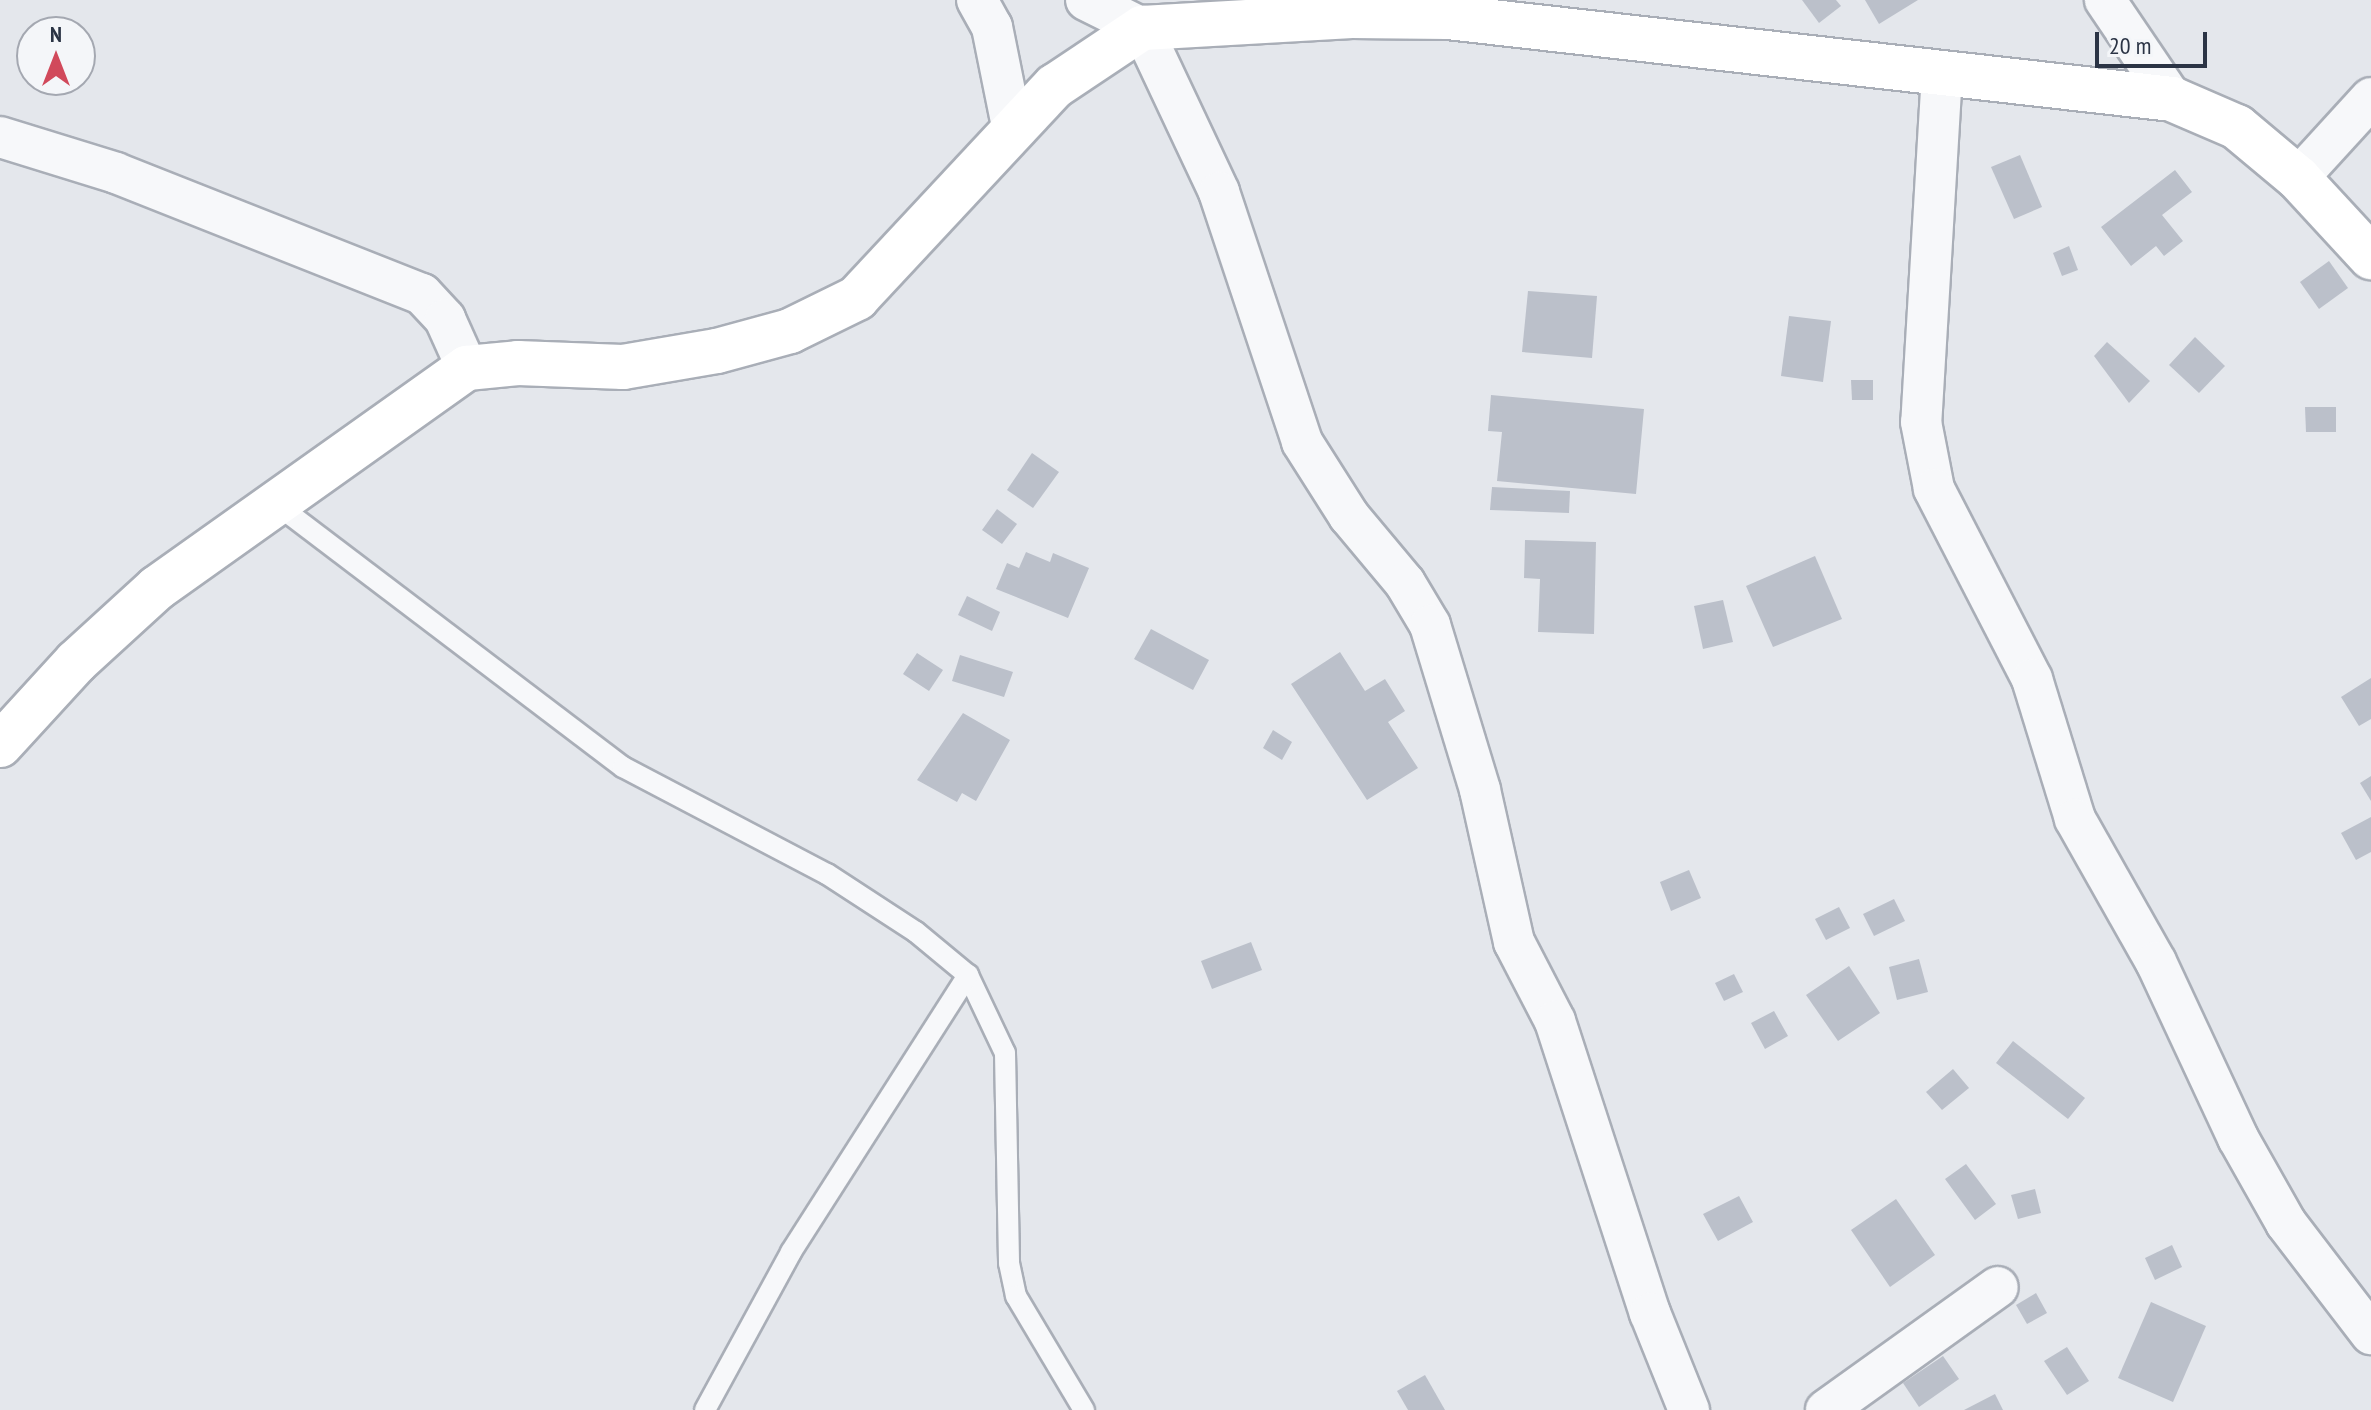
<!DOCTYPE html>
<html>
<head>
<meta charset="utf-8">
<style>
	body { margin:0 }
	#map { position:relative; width:2371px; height:1410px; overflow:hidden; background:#e4e7ec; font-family:"PT Sans Narrow",sans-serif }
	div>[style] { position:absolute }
	.building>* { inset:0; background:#bbc0ca }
	.roads { filter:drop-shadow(2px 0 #a9aeb7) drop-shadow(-2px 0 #a9aeb7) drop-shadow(0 2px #a9aeb7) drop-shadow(0 -2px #a9aeb7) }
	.lane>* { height:20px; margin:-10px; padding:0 10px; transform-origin:10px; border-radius:10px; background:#f7f8fa }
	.street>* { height:40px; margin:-20px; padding:0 20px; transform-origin:20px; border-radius:20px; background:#f7f8fa }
	.secondary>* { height:44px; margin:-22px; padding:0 22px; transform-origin:22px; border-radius:22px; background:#fff }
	span { translate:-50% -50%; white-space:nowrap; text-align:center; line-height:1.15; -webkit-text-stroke:6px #f4f6f9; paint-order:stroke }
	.north { position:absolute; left:16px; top:16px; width:80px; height:80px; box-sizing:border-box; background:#f4f6f9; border:2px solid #a4a8b1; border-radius:50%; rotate:0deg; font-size:22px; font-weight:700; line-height:32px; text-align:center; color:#2b3445 }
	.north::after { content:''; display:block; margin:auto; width:28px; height:36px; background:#d1495b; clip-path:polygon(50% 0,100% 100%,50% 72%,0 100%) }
	.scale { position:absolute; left:2095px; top:32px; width:112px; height:36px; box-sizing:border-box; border:4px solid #2b3445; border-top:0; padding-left:10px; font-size:24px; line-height:28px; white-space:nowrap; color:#2b3445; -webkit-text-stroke:6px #f4f6f9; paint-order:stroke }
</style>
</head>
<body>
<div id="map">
	<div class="building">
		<i style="clip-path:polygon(1802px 0,1836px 0,1841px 6px,1819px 23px)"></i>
		<i style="clip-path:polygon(1865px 0,1918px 0,1879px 24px)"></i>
		<i style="clip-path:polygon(2020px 155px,2042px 207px,2014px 219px,1991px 167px)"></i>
		<i style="clip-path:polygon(2175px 170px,2192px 192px,2162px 215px,2183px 241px,2164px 256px,2156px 246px,2131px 266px,2101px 227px)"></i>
		<i style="clip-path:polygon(2069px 246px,2078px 270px,2062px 276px,2053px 253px)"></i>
		<i style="clip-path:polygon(2329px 261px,2348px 288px,2319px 309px,2300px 282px)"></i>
		<i style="clip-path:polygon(1528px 291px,1597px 296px,1592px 358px,1522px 352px)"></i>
		<i style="clip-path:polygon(1789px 316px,1831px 321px,1823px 382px,1781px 376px)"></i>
		<i style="clip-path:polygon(2195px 337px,2225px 366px,2199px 393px,2169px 365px)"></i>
		<i style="clip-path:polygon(2107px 342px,2150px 381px,2129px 403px,2094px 356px)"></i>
		<i style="clip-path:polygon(1851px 380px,1873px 380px,1873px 400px,1852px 400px)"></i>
		<i style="clip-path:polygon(1491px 395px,1644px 409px,1636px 494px,1497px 481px,1502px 432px,1488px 431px)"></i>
		<i style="clip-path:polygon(2305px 407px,2336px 407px,2336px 432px,2306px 432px)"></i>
		<i style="clip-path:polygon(1032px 453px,1059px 472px,1033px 508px,1007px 490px)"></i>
		<i style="clip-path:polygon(1492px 487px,1570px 491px,1569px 513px,1490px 510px)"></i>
		<i style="clip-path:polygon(997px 509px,1017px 524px,1002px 544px,982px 530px)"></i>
		<i style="clip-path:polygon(1525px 540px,1596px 542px,1594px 634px,1538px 632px,1540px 579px,1524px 578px)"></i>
		<i style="clip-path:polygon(1026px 552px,1050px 562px,1053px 553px,1089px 568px,1068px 618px,996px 589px,1007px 563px,1019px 568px)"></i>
		<i style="clip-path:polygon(1815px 556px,1842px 619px,1773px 647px,1746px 586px)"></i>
		<i style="clip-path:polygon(967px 596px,1000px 612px,992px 631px,958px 615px)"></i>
		<i style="clip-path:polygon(1723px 600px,1733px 642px,1703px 649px,1694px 606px)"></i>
		<i style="clip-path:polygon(1151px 629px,1209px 660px,1193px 690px,1134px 659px)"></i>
		<i style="clip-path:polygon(1340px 652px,1365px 691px,1385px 679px,1405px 711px,1388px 722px,1418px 768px,1367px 800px,1291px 684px)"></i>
		<i style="clip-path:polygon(917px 653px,943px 670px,929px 691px,903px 674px)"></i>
		<i style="clip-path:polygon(960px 655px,1013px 672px,1004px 697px,952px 681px)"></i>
		<i style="clip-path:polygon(2371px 678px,2371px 719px,2359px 726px,2341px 697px)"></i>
		<i style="clip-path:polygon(963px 713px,1010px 740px,976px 801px,962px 793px,957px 802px,917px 780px)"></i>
		<i style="clip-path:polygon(1273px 730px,1292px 742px,1282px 760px,1263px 748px)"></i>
		<i style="clip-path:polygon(2371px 776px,2371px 801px,2360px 783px)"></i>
		<i style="clip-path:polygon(2371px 817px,2371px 852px,2356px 860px,2341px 833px)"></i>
		<i style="clip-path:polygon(1689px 870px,1701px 898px,1671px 911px,1660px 882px)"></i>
		<i style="clip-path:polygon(1894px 899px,1905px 921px,1874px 936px,1863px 914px)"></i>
		<i style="clip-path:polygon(1839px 907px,1850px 928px,1826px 940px,1815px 919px)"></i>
		<i style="clip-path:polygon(1251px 942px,1262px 970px,1212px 989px,1201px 961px)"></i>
		<i style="clip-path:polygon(1919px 959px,1928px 992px,1897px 1000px,1889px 967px)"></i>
		<i style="clip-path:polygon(1849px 966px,1880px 1013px,1838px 1041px,1806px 995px)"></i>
		<i style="clip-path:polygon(1734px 974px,1743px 992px,1724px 1001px,1715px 983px)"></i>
		<i style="clip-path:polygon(1774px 1011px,1788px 1036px,1765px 1049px,1751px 1023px)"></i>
		<i style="clip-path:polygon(2013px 1041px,2085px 1098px,2068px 1119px,1996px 1063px)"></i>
		<i style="clip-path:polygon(1953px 1069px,1969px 1088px,1942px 1110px,1926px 1092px)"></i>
		<i style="clip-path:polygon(1966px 1164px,1996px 1204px,1975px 1220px,1945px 1179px)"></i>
		<i style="clip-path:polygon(2035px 1189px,2041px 1213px,2018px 1219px,2011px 1195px)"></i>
		<i style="clip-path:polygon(1739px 1196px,1753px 1222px,1718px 1241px,1703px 1214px)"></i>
		<i style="clip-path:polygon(1896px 1199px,1935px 1255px,1890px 1287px,1851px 1230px)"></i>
		<i style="clip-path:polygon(2172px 1245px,2182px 1267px,2155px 1280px,2145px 1258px)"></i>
		<i style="clip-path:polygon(2036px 1293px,2047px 1313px,2027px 1324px,2016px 1305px)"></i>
		<i style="clip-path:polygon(2151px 1302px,2206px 1326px,2173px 1402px,2118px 1378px)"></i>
		<i style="clip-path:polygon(2067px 1347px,2089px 1381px,2067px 1395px,2044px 1361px)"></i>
		<i style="clip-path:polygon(1943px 1356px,1959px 1379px,1919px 1407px,1903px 1383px)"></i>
		<i style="clip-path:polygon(1425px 1375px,1445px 1410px,1408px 1410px,1397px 1391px)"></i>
		<i style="clip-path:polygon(1995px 1394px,2003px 1410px,1964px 1410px)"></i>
	</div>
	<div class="roads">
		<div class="lane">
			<i style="left:275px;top:503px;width:437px;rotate:37.2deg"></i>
			<i style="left:623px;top:767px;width:230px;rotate:27.7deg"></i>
			<i style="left:827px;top:874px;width:106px;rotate:33.1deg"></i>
			<i style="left:916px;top:932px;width:67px;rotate:39.6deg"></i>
			<i style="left:968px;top:975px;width:86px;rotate:64.6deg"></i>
			<i style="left:1005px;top:1053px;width:210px;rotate:88.9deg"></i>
			<i style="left:1009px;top:1263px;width:34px;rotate:78deg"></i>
			<i style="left:1016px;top:1296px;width:133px;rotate:59.2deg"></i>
			<i style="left:705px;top:1410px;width:180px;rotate:-61.4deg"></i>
			<i style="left:791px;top:1252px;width:329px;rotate:-57.4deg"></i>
		</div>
		<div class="street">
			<i style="left:977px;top:0;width:31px;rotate:61deg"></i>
			<i style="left:992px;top:27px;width:106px;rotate:78.6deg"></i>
			<i style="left:1086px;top:0;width:63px;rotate:26.6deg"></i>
			<i style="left:1142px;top:28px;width:181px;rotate:64.8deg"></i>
			<i style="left:1219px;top:192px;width:263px;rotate:71.6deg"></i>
			<i style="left:1302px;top:442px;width:88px;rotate:57.6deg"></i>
			<i style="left:1349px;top:516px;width:87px;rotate:50.1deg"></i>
			<i style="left:1405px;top:583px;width:49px;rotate:59.2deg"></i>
			<i style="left:1430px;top:625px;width:172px;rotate:73.1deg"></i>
			<i style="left:1480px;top:790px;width:156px;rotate:77.4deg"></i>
			<i style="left:1514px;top:942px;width:89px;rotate:62.6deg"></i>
			<i style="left:1555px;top:1021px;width:307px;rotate:72deg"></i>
			<i style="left:1650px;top:1313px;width:105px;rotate:68.1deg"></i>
			<i style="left:2105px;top:0;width:120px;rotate:55.9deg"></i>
			<i style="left:1942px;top:73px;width:350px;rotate:93.4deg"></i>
			<i style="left:1921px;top:422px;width:68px;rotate:79deg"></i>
			<i style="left:1934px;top:489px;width:214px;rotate:62.7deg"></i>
			<i style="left:2032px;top:679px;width:146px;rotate:72.9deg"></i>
			<i style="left:2075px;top:819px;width:164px;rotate:60.5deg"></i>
			<i style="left:2156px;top:962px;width:194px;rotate:65deg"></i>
			<i style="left:2238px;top:1138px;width:98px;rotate:60.5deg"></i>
			<i style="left:2286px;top:1223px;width:140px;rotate:52.6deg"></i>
			<i style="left:0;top:137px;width:121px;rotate:17.2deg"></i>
			<i style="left:116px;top:173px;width:329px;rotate:21.6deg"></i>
			<i style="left:422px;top:294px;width:34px;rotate:47deg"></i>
			<i style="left:445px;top:319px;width:54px;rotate:65.8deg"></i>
			<i style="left:2298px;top:178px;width:108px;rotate:-47.6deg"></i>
			<i style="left:1826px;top:1410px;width:211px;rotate:-35.6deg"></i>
		</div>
		<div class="secondary">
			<i style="left:0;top:745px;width:113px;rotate:-47.5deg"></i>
			<i style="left:76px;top:662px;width:110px;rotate:-42.4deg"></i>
			<i style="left:157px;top:588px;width:380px;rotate:-35.4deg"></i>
			<i style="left:467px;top:368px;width:51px;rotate:-5.6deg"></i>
			<i style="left:518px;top:363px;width:105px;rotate:2.2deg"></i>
			<i style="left:623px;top:367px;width:95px;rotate:-9.7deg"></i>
			<i style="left:717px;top:351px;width:76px;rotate:-15.3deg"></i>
			<i style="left:790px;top:331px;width:75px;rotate:-26.2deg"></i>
			<i style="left:857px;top:298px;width:290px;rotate:-47deg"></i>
			<i style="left:1055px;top:86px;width:105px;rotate:-33.7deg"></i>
			<i style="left:1142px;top:28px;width:210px;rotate:-3.3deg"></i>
			<i style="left:1352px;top:16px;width:96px;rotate:0.6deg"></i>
			<i style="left:1448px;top:17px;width:729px;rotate:6.46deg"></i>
			<i style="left:2172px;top:99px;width:71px;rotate:23.3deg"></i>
			<i style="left:2237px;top:127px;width:80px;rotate:39.9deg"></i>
			<i style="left:2298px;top:178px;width:108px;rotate:47.3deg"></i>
		</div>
	</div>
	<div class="north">N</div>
	<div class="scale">20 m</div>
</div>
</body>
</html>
